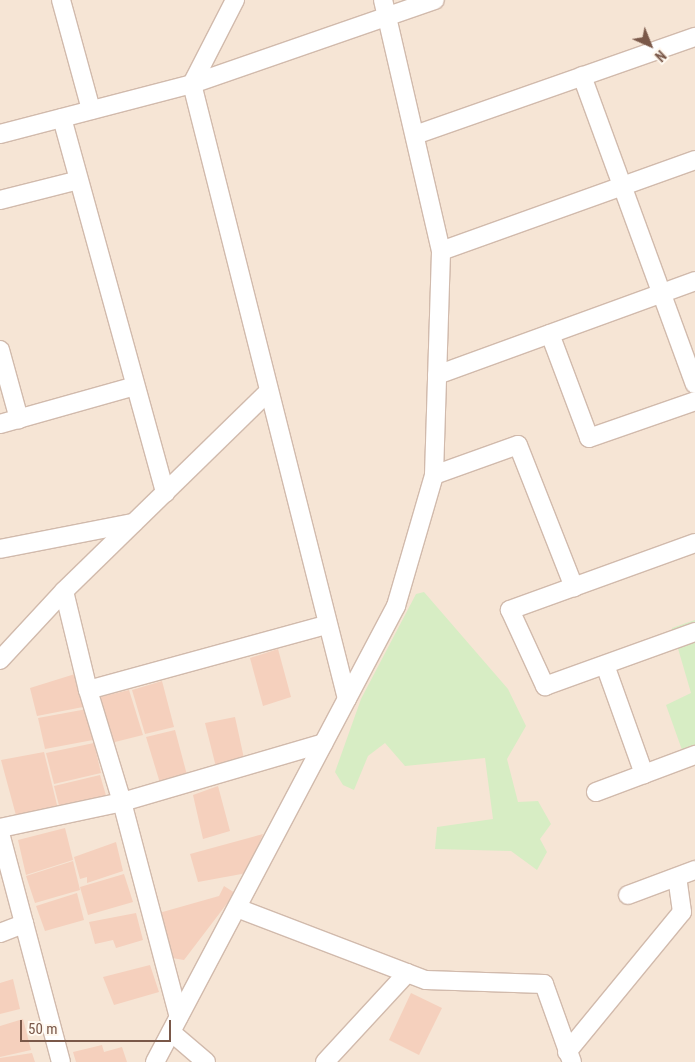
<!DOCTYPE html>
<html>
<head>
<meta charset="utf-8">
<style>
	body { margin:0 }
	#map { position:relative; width:695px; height:1062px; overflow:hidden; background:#fef4e8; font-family:"Roboto Condensed",sans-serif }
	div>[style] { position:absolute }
	.residential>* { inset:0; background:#f6e5d5 }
	.green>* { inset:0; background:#d7edc4 }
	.building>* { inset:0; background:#f5d0bd }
	.roads { filter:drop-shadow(1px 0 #d1baac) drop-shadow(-1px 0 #d1baac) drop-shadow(0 1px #d1baac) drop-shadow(0 -1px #d1baac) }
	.street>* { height:18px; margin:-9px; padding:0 9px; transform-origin:9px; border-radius:9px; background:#fff }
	span { translate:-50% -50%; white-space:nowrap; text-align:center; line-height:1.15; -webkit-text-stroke:4.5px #fff8ef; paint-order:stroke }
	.north { position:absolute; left:625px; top:20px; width:50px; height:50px; -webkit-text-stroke:4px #fff8ef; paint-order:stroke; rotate:136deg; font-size:14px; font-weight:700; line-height:20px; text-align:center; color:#7a5849 }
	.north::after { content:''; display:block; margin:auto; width:18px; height:22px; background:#7a5849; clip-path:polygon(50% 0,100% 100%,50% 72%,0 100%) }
	.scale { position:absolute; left:20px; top:1020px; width:151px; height:22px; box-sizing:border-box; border:2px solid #7a5849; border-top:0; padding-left:6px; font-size:15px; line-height:18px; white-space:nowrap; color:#7a5849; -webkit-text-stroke:4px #fff8ef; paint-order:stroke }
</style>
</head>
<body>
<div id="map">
	<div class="residential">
		<i style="clip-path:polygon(0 0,695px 0,695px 1062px,0 1062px)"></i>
	</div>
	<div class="green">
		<i style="clip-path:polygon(424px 592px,508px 689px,526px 726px,507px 759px,518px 802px,538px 801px,551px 824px,540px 839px,547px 852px,537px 870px,511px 851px,435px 849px,437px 827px,493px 819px,485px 758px,405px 766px,385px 743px,368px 756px,354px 790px,343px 785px,335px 772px,361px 699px,416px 594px)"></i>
		<i style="clip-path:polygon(695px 620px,695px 746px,682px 750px,666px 705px,691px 693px,672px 628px)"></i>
	</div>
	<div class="building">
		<i style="clip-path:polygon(278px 649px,291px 697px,263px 706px,250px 658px)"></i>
		<i style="clip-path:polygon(75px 674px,83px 707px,37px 716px,30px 688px)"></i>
		<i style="clip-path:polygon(162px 681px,174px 727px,145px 734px,132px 690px)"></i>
		<i style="clip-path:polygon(129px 690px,143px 735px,111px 743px,100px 697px)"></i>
		<i style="clip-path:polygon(87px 709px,93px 740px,45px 749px,38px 718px)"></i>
		<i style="clip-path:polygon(235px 717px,245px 763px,217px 771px,205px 723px)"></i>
		<i style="clip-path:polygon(175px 730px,187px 775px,160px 783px,146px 737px)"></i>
		<i style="clip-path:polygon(94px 743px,101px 773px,54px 784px,46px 753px)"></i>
		<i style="clip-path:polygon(44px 752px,58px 809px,17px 819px,1px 760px)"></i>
		<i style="clip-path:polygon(100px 775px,110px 809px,63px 821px,54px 786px)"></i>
		<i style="clip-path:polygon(218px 786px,230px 831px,203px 839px,193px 795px)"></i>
		<i style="clip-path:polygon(65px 828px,73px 860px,26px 875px,18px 840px)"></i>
		<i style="clip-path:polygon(263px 834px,247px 873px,198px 882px,190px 854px)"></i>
		<i style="clip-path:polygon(116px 842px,123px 871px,87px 883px,87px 877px,80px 879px,74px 857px)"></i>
		<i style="clip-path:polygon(73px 861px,80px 890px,35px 903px,26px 876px)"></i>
		<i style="clip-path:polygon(124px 874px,133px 902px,88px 915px,80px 887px)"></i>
		<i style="clip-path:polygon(224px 886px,235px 893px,184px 960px,172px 958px,159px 913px,219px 896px)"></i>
		<i style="clip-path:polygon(77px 893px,84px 920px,45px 931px,36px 906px)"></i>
		<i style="clip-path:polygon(136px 913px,143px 940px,116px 948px,113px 940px,95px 944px,89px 922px)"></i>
		<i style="clip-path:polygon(150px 965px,159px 992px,114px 1005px,103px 977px)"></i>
		<i style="clip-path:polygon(13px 979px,20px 1009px,0 1014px,0 983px)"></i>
		<i style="clip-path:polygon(411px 993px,442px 1008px,419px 1055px,389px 1040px)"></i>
		<i style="clip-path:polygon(23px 1019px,31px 1050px,0 1057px,0 1026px)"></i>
		<i style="clip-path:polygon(102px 1045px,104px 1052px,122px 1047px,127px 1062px,76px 1062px,73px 1052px)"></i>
		<i style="clip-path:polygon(32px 1053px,35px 1062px,0 1062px,0 1058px)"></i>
	</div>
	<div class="roads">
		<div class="street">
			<i style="left:61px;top:0;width:114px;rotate:74.7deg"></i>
			<i style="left:235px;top:0;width:94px;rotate:117.1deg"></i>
			<i style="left:192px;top:84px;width:634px;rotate:75.85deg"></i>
			<i style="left:582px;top:76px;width:328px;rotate:69.9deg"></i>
			<i style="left:62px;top:118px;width:389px;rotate:74.6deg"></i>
			<i style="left:0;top:134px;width:198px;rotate:-14.6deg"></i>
			<i style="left:192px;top:84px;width:257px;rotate:-19.1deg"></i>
			<i style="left:415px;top:135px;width:297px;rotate:-19.3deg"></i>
			<i style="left:0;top:200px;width:81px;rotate:-14.2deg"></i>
			<i style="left:441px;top:251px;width:270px;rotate:-19.7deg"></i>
			<i style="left:550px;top:334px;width:111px;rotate:69.4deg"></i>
			<i style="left:589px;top:438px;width:112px;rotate:-19.2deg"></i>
			<i style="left:0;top:350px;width:72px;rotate:74.6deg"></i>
			<i style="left:437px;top:375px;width:275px;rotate:-20deg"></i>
			<i style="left:0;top:424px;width:140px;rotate:-15.7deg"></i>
			<i style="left:434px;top:475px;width:89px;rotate:-19.7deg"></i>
			<i style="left:518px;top:445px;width:153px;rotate:68.5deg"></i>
			<i style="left:695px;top:543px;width:197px;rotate:160.1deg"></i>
			<i style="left:510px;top:610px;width:84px;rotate:65.3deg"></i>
			<i style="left:545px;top:686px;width:159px;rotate:-19.8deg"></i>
			<i style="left:0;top:549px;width:136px;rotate:-11.1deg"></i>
			<i style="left:64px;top:591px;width:102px;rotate:76.4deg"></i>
			<i style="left:88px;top:690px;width:117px;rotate:73.1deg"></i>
			<i style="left:122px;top:802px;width:222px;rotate:75.2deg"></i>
			<i style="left:0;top:660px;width:94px;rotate:-47.2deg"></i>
			<i style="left:64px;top:591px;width:284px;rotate:-44.3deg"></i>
			<i style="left:605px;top:665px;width:116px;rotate:70.3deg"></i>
			<i style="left:88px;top:690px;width:247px;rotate:-15.3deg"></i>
			<i style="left:596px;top:792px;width:106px;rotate:-20.5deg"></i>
			<i style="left:0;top:828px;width:125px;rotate:-12deg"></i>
			<i style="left:122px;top:802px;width:210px;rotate:-16.3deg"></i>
			<i style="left:0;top:833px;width:237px;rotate:75.1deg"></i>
			<i style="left:628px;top:895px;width:72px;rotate:-20.5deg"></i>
			<i style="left:237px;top:908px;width:202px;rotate:20.9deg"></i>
			<i style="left:426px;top:980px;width:118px;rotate:1.9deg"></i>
			<i style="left:544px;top:984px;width:83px;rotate:70.3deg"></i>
			<i style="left:0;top:933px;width:26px;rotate:-21deg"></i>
			<i style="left:171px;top:1032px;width:46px;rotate:40.6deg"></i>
			<i style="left:567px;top:1052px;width:181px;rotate:-50.6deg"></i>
			<i style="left:682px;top:912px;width:35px;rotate:-98deg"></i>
			<i style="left:155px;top:1062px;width:516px;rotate:-62.14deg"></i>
			<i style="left:396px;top:606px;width:136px;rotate:-73.8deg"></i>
			<i style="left:434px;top:475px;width:224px;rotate:-88.2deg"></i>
			<i style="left:441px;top:251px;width:258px;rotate:-103deg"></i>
			<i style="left:325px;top:1062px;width:121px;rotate:-47.3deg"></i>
		</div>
	</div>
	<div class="north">N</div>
	<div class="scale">50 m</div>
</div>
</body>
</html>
